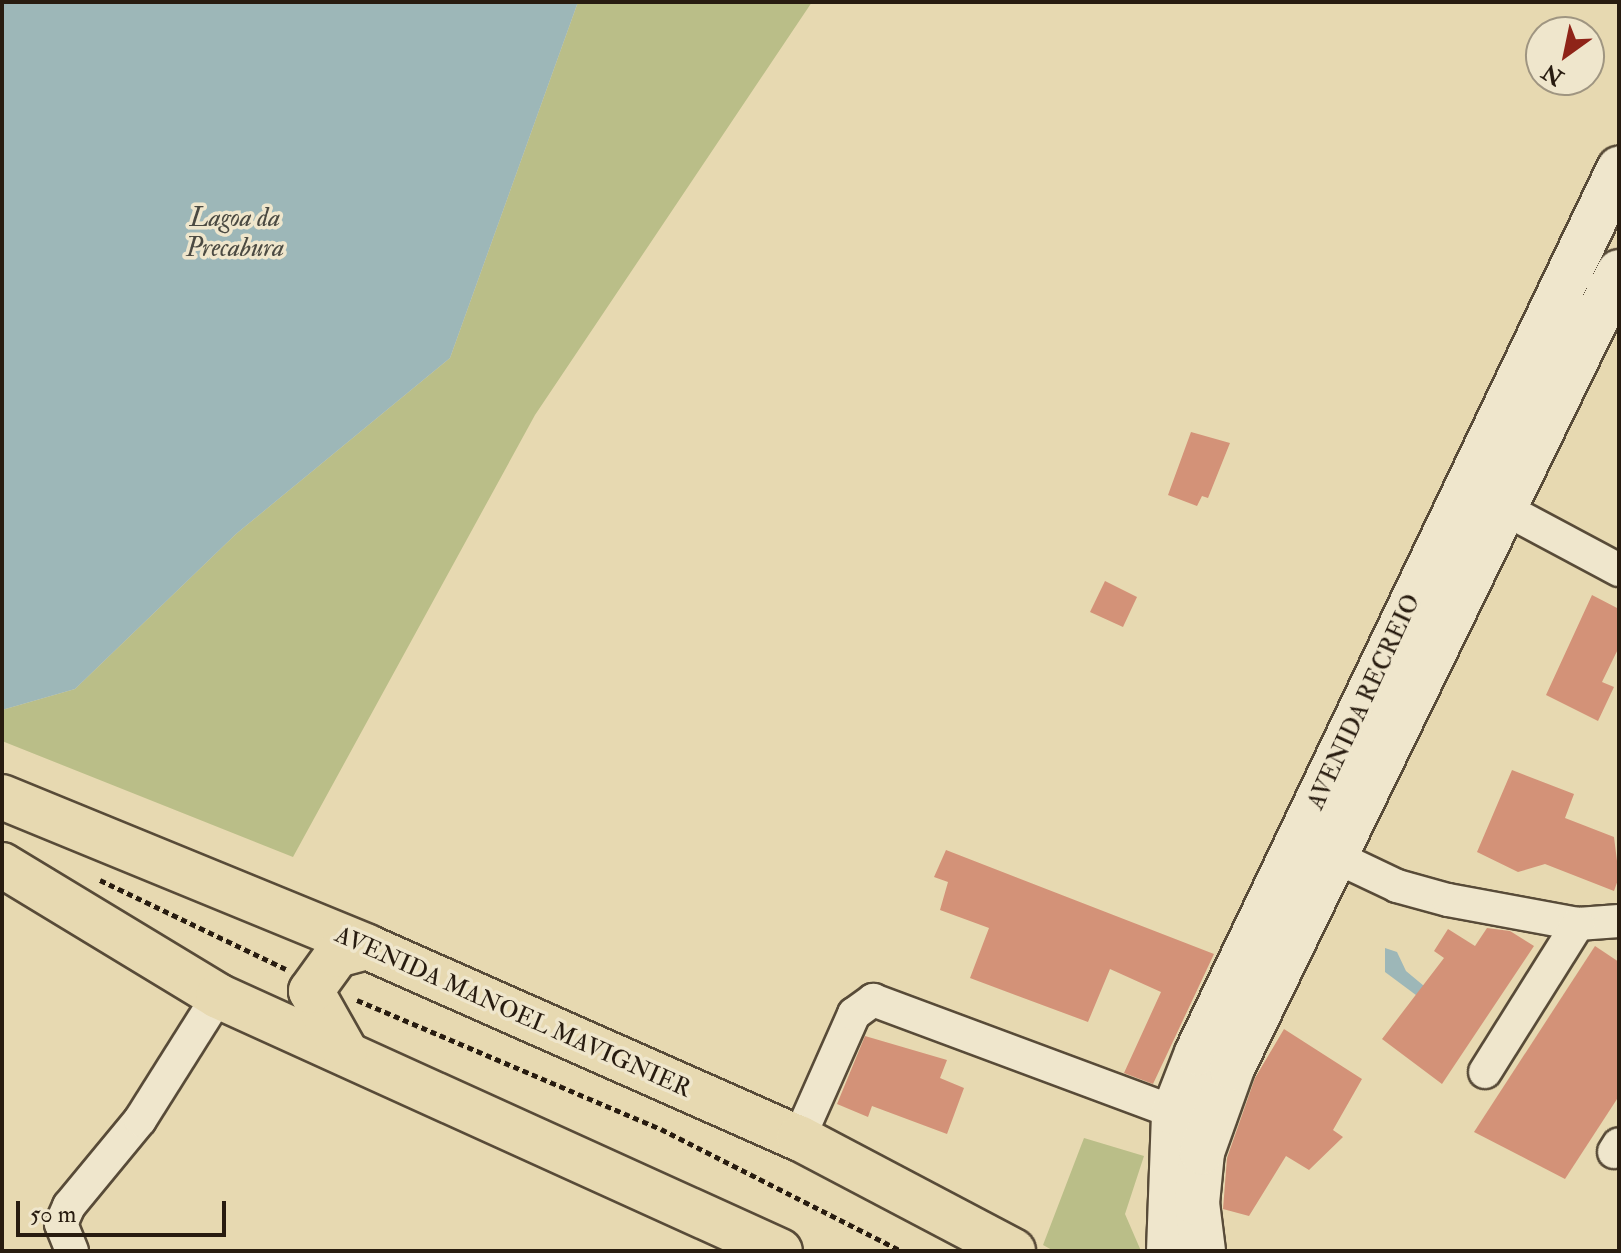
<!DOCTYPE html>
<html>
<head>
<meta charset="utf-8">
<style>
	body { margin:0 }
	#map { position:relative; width:1621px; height:1253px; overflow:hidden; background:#e7d9b1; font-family:"IM FELL Double Pica",serif }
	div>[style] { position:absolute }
	.green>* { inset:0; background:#babe88 }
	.water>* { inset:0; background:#9db7b8 }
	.building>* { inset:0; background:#d39278 }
	.path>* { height:5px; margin-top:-2.5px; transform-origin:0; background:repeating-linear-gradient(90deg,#281c10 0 6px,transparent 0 10px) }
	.roads { filter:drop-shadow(2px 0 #584b38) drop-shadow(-2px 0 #584b38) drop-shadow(0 2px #584b38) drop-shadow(0 -2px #584b38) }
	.minor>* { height:32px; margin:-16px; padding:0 16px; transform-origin:16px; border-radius:16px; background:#efe6cc }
	.secondary>* { height:44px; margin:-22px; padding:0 22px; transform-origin:22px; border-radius:22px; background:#efe6cc }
	.trunk>* { height:44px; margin:-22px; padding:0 22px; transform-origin:22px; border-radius:22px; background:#e7d9b1 }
	span { translate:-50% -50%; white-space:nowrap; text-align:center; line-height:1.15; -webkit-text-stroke:7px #efe6cc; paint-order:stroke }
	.street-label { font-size:24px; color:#281c10 }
	.water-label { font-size:26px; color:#4b4a42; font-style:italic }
	.frame { position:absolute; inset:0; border:4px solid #281c10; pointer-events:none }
	.north { position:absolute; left:1525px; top:16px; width:80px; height:80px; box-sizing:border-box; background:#efe6cc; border:2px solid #9f9581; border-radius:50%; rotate:213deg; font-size:22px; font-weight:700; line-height:32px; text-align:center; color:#281c10 }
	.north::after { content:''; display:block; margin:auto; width:28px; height:36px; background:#8f2418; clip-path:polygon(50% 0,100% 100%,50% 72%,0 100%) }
	.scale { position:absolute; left:16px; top:1201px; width:210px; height:36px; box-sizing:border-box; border:4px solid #281c10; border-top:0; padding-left:10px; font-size:24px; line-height:28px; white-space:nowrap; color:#281c10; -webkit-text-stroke:6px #efe6cc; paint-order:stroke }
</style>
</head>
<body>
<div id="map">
	<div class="green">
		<i style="clip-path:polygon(578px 2px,812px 2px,535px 415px,293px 857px,2px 741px,2px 710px,75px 689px,236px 534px,450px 358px)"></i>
		<i style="clip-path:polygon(1084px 1138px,1144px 1156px,1125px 1214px,1141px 1251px,1054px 1251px,1043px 1245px)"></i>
	</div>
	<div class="water">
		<i style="clip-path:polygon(2px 2px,578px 2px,450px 358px,236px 534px,75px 689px,2px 710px)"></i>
		<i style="clip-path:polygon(1385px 948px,1397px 952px,1406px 971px,1424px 986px,1428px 1004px,1385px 972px)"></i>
	</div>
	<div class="building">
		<i style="clip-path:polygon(1191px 432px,1230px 443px,1208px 498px,1202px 496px,1197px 506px,1168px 495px)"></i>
		<i style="clip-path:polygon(1105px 581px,1137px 597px,1123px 627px,1090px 612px)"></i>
		<i style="clip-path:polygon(1592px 595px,1619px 609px,1619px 647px,1602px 682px,1614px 687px,1598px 721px,1546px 695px)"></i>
		<i style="clip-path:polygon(1512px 770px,1574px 794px,1565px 818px,1614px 837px,1619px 877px,1614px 891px,1545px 864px,1518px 872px,1477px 852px)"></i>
		<i style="clip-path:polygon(946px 850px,1214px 954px,1153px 1084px,1124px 1073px,1161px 992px,1110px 969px,1088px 1022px,970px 978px,989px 928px,940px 910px,948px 882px,934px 877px)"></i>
		<i style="clip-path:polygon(1487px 928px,1510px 931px,1534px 946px,1442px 1084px,1382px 1039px,1444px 958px,1434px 951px,1448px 929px,1475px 946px)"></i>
		<i style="clip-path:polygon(1595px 946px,1619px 962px,1619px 1096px,1565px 1179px,1474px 1132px)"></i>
		<i style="clip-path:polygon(1284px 1029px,1362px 1079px,1333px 1130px,1343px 1137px,1309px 1170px,1286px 1156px,1249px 1216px,1223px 1209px,1227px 1158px,1255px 1078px)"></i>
		<i style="clip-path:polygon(865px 1036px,947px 1060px,940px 1078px,964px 1088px,947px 1134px,872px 1106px,868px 1117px,837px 1104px)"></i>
	</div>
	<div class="path">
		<i style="left:100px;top:880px;width:206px;rotate:25.6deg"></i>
		<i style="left:357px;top:1000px;width:330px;rotate:23deg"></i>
		<i style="left:661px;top:1129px;width:269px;rotate:26.9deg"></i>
	</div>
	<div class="roads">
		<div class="minor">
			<i style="left:1486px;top:499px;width:151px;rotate:28.1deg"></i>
			<i style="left:1336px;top:857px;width:68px;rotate:25.4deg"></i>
			<i style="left:1397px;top:886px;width:53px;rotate:15.4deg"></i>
			<i style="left:1448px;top:900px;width:132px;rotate:10.5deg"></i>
			<i style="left:1578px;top:924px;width:41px;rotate:-4.2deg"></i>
			<i style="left:1485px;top:1072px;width:175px;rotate:-57.9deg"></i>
			<i style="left:799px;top:1138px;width:136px;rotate:-66.1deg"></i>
			<i style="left:854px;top:1014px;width:24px;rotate:-36deg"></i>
			<i style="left:873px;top:1000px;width:321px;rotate:20.4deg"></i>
			<i style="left:1614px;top:1152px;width:9px;rotate:-58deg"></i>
			<i style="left:72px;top:1251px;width:29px;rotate:-112deg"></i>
			<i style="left:61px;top:1224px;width:20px;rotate:-66deg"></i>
			<i style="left:69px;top:1206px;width:112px;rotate:-50.5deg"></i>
			<i style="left:140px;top:1120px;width:146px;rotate:-57.8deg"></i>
		</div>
		<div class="secondary">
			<i style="left:1169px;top:1251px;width:139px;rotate:-87.9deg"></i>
			<i style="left:1174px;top:1112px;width:63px;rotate:-68.7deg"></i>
			<i style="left:1197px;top:1053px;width:980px;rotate:-64.48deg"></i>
			<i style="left:1203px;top:1251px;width:48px;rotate:-97.1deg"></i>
			<i style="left:1197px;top:1203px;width:51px;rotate:-84.4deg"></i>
			<i style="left:1202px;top:1152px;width:89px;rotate:-70.3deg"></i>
			<i style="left:1232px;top:1068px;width:885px;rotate:-64.07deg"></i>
		</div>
		<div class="trunk">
			<i style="left:2px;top:797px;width:395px;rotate:22.3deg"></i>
			<i style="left:367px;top:947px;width:472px;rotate:23.9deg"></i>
			<i style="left:799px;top:1138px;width:242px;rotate:27.8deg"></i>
			<i style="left:2px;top:865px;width:253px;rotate:31.2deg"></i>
			<i style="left:218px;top:996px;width:617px;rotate:24.41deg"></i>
			<i style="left:345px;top:1051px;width:69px;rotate:-119.5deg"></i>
			<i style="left:311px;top:991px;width:44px;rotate:-54.2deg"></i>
			<i style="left:337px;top:955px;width:31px;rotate:-15deg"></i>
		</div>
	</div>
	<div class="street-label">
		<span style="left:1364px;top:702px;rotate:-65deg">AVENIDA RECREIO</span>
		<span style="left:513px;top:1012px;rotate:24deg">AVENIDA MANOEL MAVIGNIER</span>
	</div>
	<div class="water-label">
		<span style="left:235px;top:234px">Lagoa da<br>Precabura</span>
	</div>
	<div class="frame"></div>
	<div class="north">N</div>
	<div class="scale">50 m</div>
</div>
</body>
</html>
